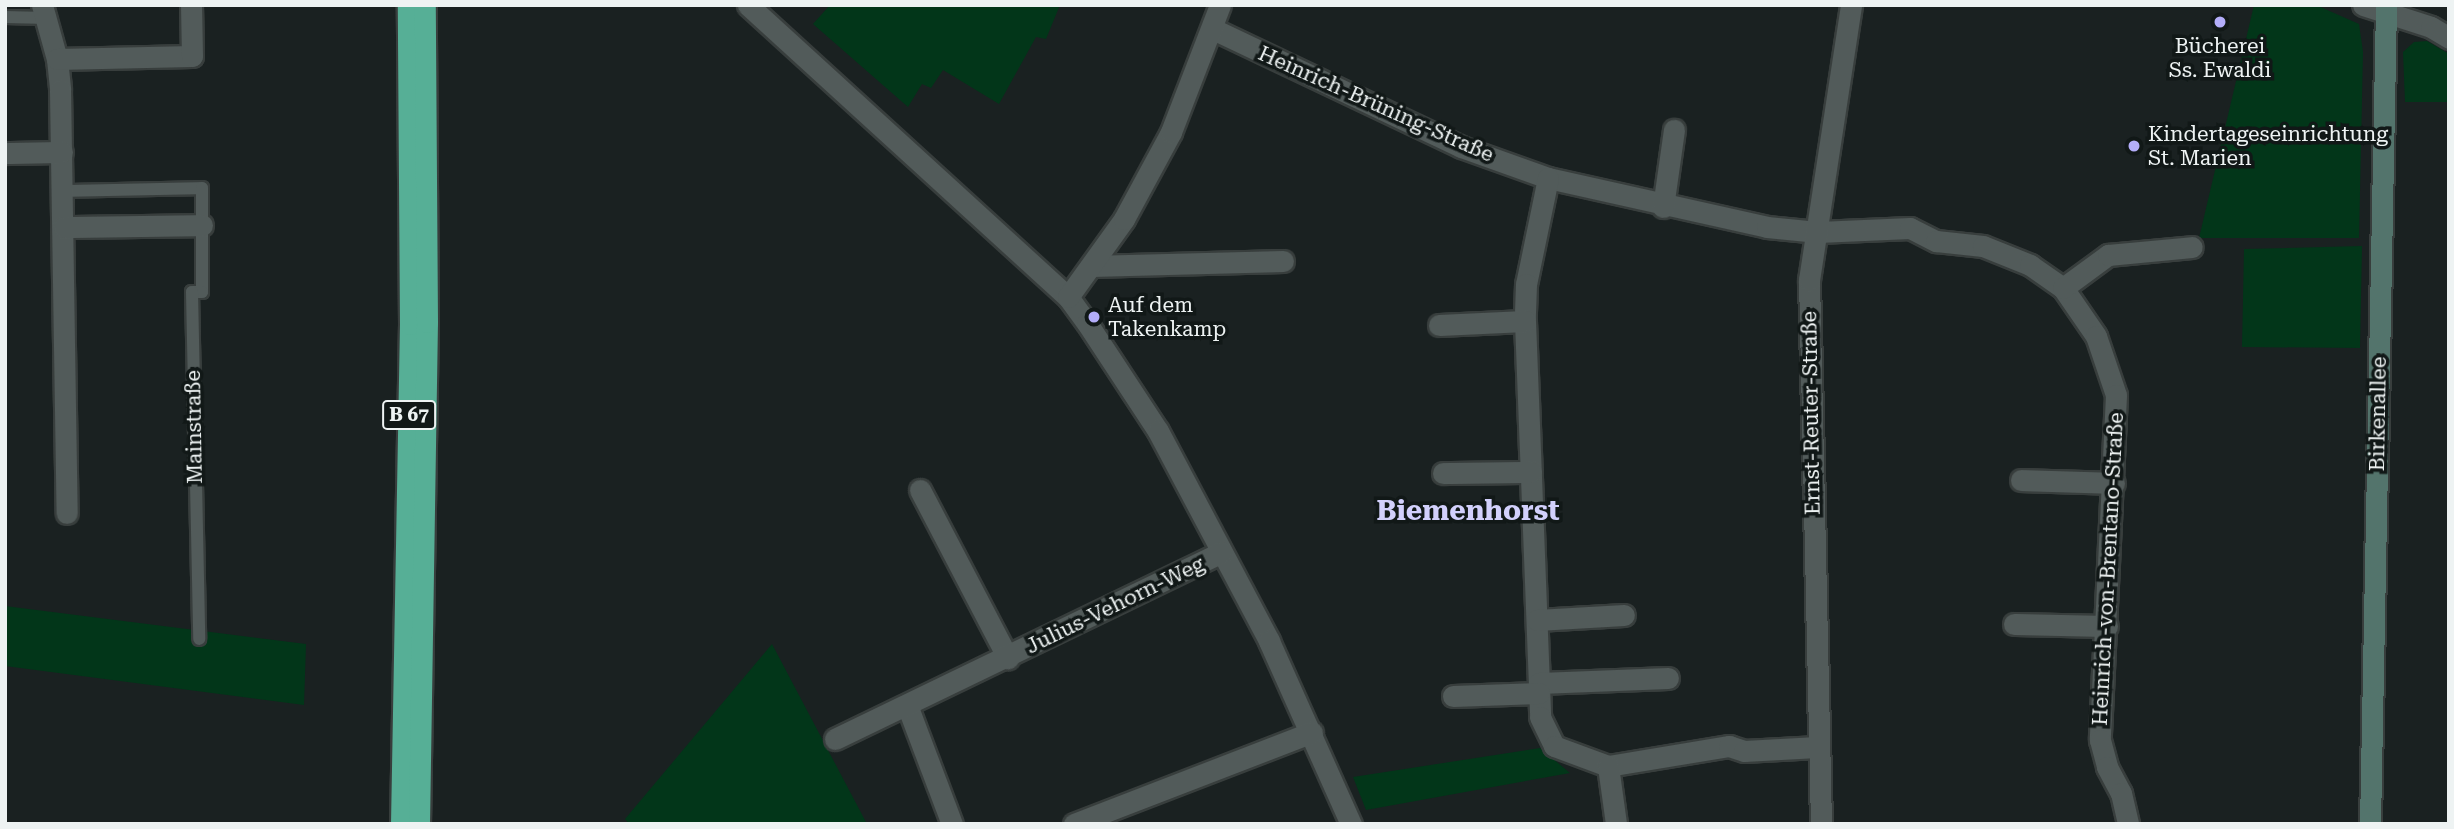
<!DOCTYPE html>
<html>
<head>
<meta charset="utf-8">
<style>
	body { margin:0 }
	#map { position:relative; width:2454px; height:829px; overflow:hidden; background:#1a2121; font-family:"Roboto Serif",serif }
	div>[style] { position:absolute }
	.green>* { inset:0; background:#023619 }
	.roads { filter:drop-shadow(2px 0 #383e3d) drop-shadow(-2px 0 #383e3d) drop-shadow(0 2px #383e3d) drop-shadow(0 -2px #383e3d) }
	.lane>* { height:12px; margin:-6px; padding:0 6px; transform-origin:6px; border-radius:6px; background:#525b5a }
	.street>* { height:21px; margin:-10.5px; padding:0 10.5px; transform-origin:10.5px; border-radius:10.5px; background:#525b5a }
	.secondary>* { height:21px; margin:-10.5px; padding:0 10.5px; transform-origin:10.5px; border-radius:10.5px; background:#53746c }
	.highway>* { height:21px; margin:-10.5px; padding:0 10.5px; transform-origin:10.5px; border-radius:10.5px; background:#56af96 }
	.dots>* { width:19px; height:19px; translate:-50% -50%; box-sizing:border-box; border:4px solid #111817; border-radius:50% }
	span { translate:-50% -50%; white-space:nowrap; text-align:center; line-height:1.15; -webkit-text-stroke:7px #111817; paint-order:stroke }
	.shield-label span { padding:2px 5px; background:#111817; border:2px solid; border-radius:5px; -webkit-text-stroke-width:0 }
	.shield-label { font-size:19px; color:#eef3f3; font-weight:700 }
	.poi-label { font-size:21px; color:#eef3f3 }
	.left { translate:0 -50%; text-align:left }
	.street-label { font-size:21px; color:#eef3f3 }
	.district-label { font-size:28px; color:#d2d0fc; font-weight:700 }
	.frame { position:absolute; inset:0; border:7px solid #eef3f3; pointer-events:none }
</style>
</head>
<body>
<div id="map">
	<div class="green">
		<i style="clip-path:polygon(830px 5px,1060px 5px,1046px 39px,1036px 37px,999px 104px,943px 70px,931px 88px,922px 84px,908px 107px,813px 24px)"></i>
		<i style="clip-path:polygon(2254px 5px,2316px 5px,2359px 24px,2363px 52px,2359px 238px,2199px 238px)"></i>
		<i style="clip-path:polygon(2427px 41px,2449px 54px,2449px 102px,2405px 102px,2403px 52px,2414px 42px)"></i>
		<i style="clip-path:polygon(2362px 246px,2360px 348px,2242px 347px,2244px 249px)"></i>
		<i style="clip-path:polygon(5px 606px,306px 644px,304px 705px,5px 666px)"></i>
		<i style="clip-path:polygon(772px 644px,867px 824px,629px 824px,625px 819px)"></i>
		<i style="clip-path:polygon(1540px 748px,1570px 773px,1366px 810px,1353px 777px)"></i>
	</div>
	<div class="roads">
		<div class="lane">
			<i style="left:5px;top:17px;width:42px;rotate:1.4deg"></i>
			<i style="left:63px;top:191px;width:139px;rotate:-1.2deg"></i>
			<i style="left:202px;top:188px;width:104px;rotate:90deg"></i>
			<i style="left:202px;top:292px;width:10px;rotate:180deg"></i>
			<i style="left:192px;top:292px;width:347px;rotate:88.8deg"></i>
		</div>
		<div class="street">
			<i style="left:42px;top:5px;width:56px;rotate:74.5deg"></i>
			<i style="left:57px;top:59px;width:31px;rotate:84deg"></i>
			<i style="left:60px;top:90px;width:423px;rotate:89.1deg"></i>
			<i style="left:748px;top:5px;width:433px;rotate:42.4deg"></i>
			<i style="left:1068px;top:297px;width:32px;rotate:54deg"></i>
			<i style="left:1087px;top:323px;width:129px;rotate:56.7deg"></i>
			<i style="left:1158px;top:431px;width:238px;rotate:62.1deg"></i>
			<i style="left:1269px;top:641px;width:201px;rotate:65.9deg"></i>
			<i style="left:2363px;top:5px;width:71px;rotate:17.9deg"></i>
			<i style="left:2431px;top:27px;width:21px;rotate:31deg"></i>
			<i style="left:1213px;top:29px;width:275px;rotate:25.4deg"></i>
			<i style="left:1461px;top:147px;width:92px;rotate:19.6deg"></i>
			<i style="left:1548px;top:178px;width:224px;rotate:12.6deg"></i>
			<i style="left:1767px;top:227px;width:51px;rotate:5.6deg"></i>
			<i style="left:1818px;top:232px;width:92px;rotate:-2.5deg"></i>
			<i style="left:1910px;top:228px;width:29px;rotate:27deg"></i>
			<i style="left:1936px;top:241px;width:47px;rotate:6.1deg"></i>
			<i style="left:1983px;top:246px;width:51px;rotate:22deg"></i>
			<i style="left:2030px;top:265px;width:40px;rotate:34.9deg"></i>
			<i style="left:2063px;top:288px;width:58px;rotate:55.5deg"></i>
			<i style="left:2096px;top:336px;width:62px;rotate:71.3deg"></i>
			<i style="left:2116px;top:395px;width:345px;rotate:92.7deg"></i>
			<i style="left:2100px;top:740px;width:28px;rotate:75deg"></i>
			<i style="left:2107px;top:767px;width:30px;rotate:62deg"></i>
			<i style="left:2121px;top:793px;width:32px;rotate:77deg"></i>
			<i style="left:57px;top:59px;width:135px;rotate:-1.3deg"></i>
			<i style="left:192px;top:56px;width:51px;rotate:-91.1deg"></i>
			<i style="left:5px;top:153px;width:57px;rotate:-1deg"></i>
			<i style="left:1548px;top:178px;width:108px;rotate:101.7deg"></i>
			<i style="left:1526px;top:284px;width:37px;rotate:92deg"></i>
			<i style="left:1525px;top:321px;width:396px;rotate:87.8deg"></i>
			<i style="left:1540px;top:717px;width:32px;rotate:64deg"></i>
			<i style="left:1554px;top:746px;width:58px;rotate:20.3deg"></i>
			<i style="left:1608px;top:766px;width:123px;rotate:-9.4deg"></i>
			<i style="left:1729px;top:746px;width:16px;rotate:18deg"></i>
			<i style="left:1744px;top:751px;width:73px;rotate:-3.1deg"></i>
			<i style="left:1663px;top:207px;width:78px;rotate:-81.9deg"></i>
			<i style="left:64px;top:227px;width:138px;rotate:-0.8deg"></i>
			<i style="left:1091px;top:266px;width:192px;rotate:-1.5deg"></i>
			<i style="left:2063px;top:288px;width:56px;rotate:-36.3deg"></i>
			<i style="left:2108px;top:255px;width:84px;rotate:-5.4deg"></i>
			<i style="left:1068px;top:297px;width:96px;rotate:-54.3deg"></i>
			<i style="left:1124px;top:219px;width:99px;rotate:-61.6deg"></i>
			<i style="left:1171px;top:132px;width:136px;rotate:-68.9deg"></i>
			<i style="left:1439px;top:325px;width:86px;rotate:-2.7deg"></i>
			<i style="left:1443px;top:473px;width:88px;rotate:-0.7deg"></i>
			<i style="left:2021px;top:480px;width:93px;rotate:1.8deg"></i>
			<i style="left:920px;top:490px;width:190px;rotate:62.4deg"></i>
			<i style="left:1537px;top:620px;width:87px;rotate:-3.3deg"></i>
			<i style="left:2014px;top:624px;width:93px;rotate:1.2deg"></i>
			<i style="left:1539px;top:683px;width:129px;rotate:-2.2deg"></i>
			<i style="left:1453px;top:696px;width:86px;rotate:-2deg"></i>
			<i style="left:907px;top:705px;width:127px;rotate:69.3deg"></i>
			<i style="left:835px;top:739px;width:429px;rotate:-25.8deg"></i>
			<i style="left:1608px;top:766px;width:59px;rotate:82.1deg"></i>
			<i style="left:1074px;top:824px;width:255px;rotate:-21.1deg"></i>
			<i style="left:1821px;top:824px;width:544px;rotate:-91.26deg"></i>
			<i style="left:1809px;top:280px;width:278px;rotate:-81.3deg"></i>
		</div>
		<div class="secondary">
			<i style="left:2370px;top:824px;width:819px;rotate:-88.88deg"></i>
		</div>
		<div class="highway">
			<i style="left:401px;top:824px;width:500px;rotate:-88.97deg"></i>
			<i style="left:410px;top:324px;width:319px;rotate:-90.4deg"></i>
			<i style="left:419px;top:824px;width:502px;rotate:-89.09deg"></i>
			<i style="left:427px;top:322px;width:317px;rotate:-90.4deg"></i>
		</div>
	</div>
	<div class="dots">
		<i style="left:2220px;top:22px;background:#b3adf9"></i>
		<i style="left:2134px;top:146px;background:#b3adf9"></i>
		<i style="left:1094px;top:317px;background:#b3adf9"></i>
	</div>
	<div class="shield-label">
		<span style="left:409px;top:415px">B 67</span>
	</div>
	<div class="poi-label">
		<span style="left:2220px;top:58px">Bücherei<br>Ss. Ewaldi</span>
		<span class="left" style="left:2148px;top:146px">Kindertageseinrichtung<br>St. Marien</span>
		<span class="left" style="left:1108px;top:317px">Auf dem<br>Takenkamp</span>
	</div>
	<div class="street-label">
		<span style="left:1376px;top:104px;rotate:24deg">Heinrich-Brüning-Straße</span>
		<span style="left:1811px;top:413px;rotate:-91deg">Ernst-Reuter-Straße</span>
		<span style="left:2378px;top:414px;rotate:-89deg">Birkenallee</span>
		<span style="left:194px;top:427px;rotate:-91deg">Mainstraße</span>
		<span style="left:2108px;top:569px;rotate:-87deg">Heinrich-von-Brentano-Straße</span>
		<span style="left:1115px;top:605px;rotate:-26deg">Julius-Vehorn-Weg</span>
	</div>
	<div class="district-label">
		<span style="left:1468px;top:511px">Biemenhorst</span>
	</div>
	<div class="frame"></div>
</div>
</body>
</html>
